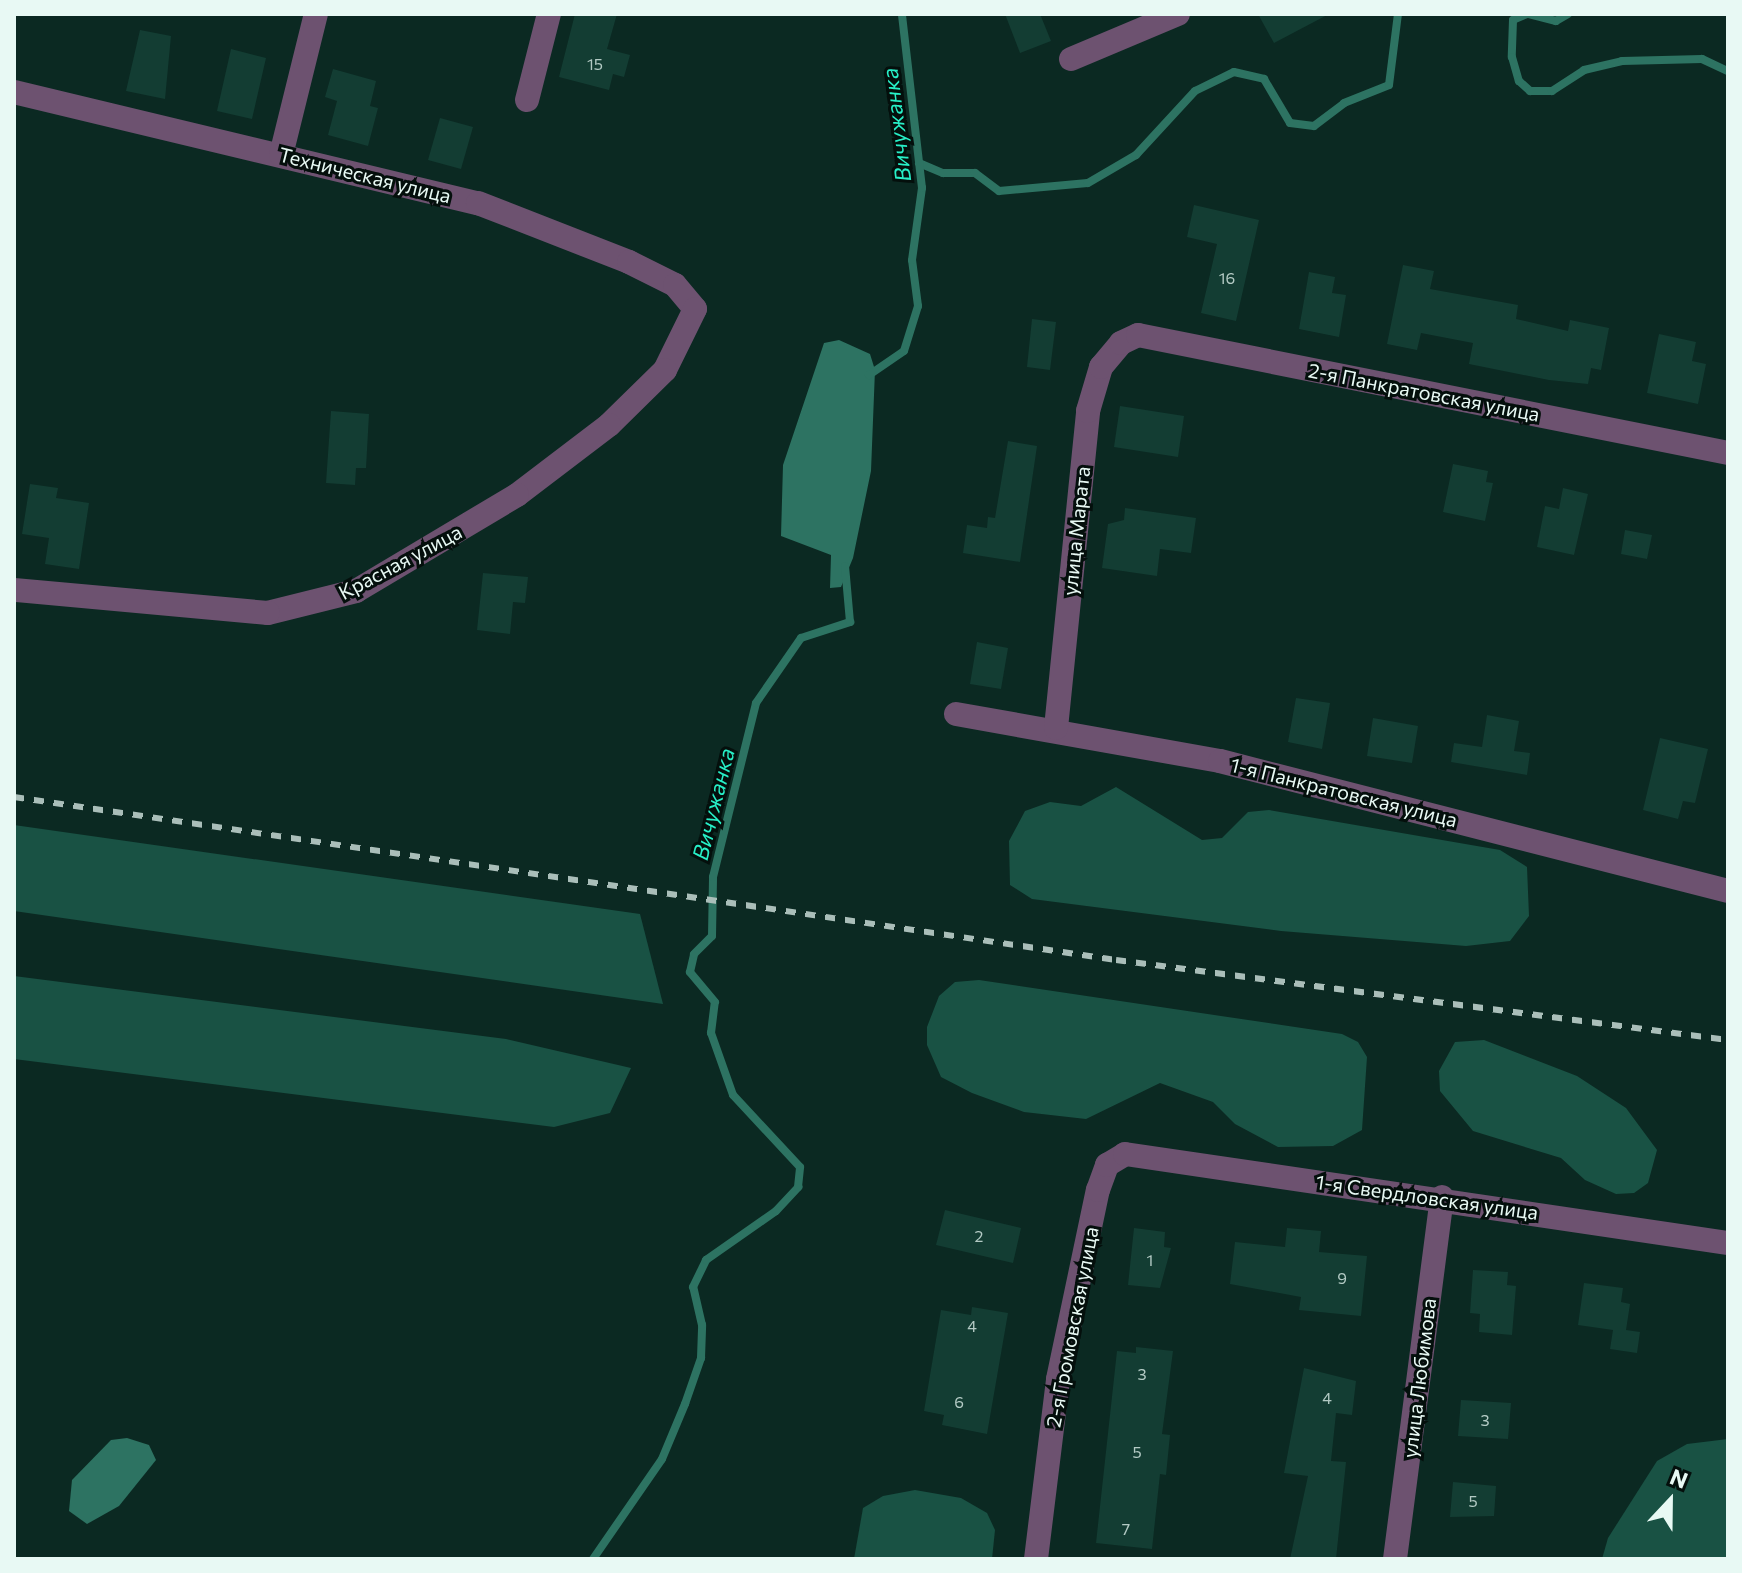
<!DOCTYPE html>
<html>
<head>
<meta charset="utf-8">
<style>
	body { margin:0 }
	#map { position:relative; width:1742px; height:1573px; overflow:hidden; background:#0b2922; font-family:Commissioner,sans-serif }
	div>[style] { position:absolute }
	.green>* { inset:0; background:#195244 }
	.water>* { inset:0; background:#2d7362 }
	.stream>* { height:8px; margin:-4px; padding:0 4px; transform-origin:4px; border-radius:4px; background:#2d7362 }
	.building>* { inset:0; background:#133d33 }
	.minor>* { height:24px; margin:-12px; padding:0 12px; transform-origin:12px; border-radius:12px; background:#6d5270 }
	.rail>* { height:6px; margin-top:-3px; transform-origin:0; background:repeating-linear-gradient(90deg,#aabeb9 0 10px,transparent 0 20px) }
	span { translate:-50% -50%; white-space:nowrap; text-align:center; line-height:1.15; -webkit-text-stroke:6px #040f0c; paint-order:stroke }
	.number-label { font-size:16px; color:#b3cac4 }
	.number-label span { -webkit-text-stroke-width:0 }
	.street-label { font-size:20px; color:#e8f9f4 }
	.water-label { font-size:22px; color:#27efc7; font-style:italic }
	.frame { position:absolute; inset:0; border:16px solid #e8f9f4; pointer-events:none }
	.north { position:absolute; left:1630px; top:1461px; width:80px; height:80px; -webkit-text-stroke:6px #040f0c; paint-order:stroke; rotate:22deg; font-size:22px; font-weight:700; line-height:32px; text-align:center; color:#e8f9f4 }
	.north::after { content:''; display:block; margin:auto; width:28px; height:36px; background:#e8f9f4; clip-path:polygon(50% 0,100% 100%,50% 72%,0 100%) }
</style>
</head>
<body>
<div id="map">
	<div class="green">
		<i style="clip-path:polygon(1116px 787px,1202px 840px,1222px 838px,1248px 812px,1269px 810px,1500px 850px,1527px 867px,1529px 916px,1510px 941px,1466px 946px,1281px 931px,1032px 899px,1010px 885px,1009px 841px,1025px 811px,1050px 802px,1081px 806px)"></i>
		<i style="clip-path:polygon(14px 825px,640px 914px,663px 1004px,14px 911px)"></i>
		<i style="clip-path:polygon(14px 976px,506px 1039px,631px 1068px,610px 1113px,554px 1127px,14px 1059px)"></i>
		<i style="clip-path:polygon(979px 980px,1342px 1034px,1358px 1042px,1367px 1057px,1362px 1130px,1333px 1146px,1278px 1147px,1235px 1124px,1213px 1102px,1160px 1083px,1086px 1119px,1024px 1112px,972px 1093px,941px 1077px,927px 1045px,927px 1027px,939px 996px,955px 982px)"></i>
		<i style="clip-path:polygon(1484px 1040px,1577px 1076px,1626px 1108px,1657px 1150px,1648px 1183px,1634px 1193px,1616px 1194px,1585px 1180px,1561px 1158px,1473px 1131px,1440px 1091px,1439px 1071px,1455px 1042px)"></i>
		<i style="clip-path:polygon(1728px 1439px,1728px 1559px,1602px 1559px,1608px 1538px,1657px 1461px,1687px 1444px)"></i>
		<i style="clip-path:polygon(915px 1490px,961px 1498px,987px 1513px,995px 1530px,992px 1559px,854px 1559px,863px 1508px,883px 1496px)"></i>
	</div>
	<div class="water">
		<i style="clip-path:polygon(839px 340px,870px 354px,875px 370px,871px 471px,853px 558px,841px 587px,830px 588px,831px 555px,781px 536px,783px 465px,824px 343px)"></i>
		<i style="clip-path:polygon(127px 1438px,149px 1445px,156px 1460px,119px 1506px,87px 1524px,69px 1511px,72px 1480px,111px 1440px)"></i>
	</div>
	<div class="stream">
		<i style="left:1568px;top:14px;width:14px;rotate:150deg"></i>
		<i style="left:1556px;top:21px;width:30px;rotate:-166deg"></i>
		<i style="left:1527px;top:14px;width:15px;rotate:157deg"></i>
		<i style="left:1513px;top:20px;width:37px;rotate:92deg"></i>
		<i style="left:1512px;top:57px;width:25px;rotate:74deg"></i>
		<i style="left:1519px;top:81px;width:15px;rotate:42deg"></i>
		<i style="left:1530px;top:91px;width:22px"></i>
		<i style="left:1552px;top:91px;width:38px;rotate:-33deg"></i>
		<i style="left:1584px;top:70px;width:39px;rotate:-13deg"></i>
		<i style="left:1622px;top:61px;width:80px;rotate:-1.4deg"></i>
		<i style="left:1702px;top:59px;width:29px;rotate:25deg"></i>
		<i style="left:919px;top:163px;width:26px;rotate:23deg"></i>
		<i style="left:943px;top:173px;width:32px"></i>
		<i style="left:975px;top:173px;width:30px;rotate:37deg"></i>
		<i style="left:999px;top:191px;width:89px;rotate:-5.1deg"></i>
		<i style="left:1088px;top:183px;width:56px;rotate:-30.3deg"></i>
		<i style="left:1136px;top:155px;width:87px;rotate:-47.3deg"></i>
		<i style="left:1195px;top:91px;width:43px;rotate:-26deg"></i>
		<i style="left:1234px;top:72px;width:31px;rotate:13deg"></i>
		<i style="left:1264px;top:79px;width:51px;rotate:59.4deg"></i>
		<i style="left:1290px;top:123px;width:24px;rotate:7deg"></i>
		<i style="left:1314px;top:126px;width:38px;rotate:-37deg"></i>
		<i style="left:1344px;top:103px;width:48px;rotate:-21.8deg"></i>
		<i style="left:1389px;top:85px;width:72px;rotate:-82.8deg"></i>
		<i style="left:869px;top:375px;width:42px;rotate:-34.4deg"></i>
		<i style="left:904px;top:351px;width:47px;rotate:-72.7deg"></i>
		<i style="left:918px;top:306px;width:46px;rotate:-97.4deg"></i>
		<i style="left:912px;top:260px;width:73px;rotate:-82.1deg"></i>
		<i style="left:922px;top:188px;width:175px;rotate:-96.6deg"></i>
		<i style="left:593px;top:1559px;width:121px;rotate:-55.4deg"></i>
		<i style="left:662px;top:1459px;width:60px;rotate:-67.3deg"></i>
		<i style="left:685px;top:1404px;width:49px;rotate:-70.8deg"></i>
		<i style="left:701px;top:1358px;width:33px;rotate:-88deg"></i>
		<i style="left:702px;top:1325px;width:39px;rotate:-103deg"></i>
		<i style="left:693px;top:1287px;width:30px;rotate:-64deg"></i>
		<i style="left:706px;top:1260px;width:85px;rotate:-35deg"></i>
		<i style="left:776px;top:1211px;width:33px;rotate:-47deg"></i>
		<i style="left:798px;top:1187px;width:20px;rotate:-84deg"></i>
		<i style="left:800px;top:1167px;width:98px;rotate:-132.9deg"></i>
		<i style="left:733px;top:1095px;width:66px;rotate:-109.5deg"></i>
		<i style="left:711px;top:1033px;width:31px;rotate:-83deg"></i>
		<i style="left:715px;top:1002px;width:39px;rotate:-130deg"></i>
		<i style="left:690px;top:972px;width:18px;rotate:-77deg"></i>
		<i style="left:694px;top:954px;width:25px;rotate:-45deg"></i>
		<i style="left:712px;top:936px;width:59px;rotate:-89deg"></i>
		<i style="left:713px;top:877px;width:179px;rotate:-76.1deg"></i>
		<i style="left:756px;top:703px;width:79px;rotate:-55.3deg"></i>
		<i style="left:801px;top:638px;width:52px;rotate:-18.1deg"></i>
		<i style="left:850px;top:622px;width:56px;rotate:-95.1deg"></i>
	</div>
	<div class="building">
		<i style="clip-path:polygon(575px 14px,617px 14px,607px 49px,630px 55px,624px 77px,613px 74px,609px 90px,559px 77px)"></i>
		<i style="clip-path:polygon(1005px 14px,1040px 14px,1051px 41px,1020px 53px)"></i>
		<i style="clip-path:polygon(1258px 14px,1329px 14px,1274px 43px)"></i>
		<i style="clip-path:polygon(140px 30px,171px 36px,165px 99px,126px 91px)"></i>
		<i style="clip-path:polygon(231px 49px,266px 58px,252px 119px,217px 111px)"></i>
		<i style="clip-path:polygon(333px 69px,376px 81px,370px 106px,378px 108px,368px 146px,328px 135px,337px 101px,325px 97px)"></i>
		<i style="clip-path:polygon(440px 118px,473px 127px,461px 169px,428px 160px)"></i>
		<i style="clip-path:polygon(1194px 205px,1259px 220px,1236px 321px,1201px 313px,1217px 244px,1187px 237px)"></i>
		<i style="clip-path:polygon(1403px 265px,1434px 271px,1430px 289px,1518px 305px,1516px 319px,1568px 331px,1570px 320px,1609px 328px,1601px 370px,1591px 368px,1588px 384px,1549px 380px,1469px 364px,1473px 343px,1421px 333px,1417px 350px,1387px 344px)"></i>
		<i style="clip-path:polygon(1309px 272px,1335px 277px,1332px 293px,1346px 295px,1339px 337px,1299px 329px)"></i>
		<i style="clip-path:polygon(1032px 319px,1056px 322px,1050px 370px,1027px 367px)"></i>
		<i style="clip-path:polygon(1659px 334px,1696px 342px,1692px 361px,1706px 364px,1698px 404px,1647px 393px)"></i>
		<i style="clip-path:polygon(1120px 406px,1184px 416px,1178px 457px,1114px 447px)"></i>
		<i style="clip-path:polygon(331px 411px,369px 414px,366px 468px,356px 468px,355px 485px,326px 483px)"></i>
		<i style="clip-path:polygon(1008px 441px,1037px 446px,1020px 562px,963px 553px,967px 525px,987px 528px,988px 517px,995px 518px)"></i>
		<i style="clip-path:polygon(1453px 464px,1488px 471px,1486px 482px,1493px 483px,1485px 521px,1443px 512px)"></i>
		<i style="clip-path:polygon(30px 484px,58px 488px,56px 498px,89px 503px,79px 569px,45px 564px,49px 538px,22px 534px)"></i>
		<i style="clip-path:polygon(1563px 488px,1588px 494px,1574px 555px,1537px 547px,1545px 506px,1559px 509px)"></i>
		<i style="clip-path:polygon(1125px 508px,1196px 518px,1191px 553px,1160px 549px,1157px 576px,1102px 568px,1108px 524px,1124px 520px)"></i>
		<i style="clip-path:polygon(1625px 530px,1652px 535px,1647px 559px,1621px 554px)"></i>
		<i style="clip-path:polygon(483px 573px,528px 577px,525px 603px,513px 602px,510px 634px,477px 630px)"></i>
		<i style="clip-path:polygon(977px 642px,1008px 648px,1001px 689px,970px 684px)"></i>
		<i style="clip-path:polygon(1296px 698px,1330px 703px,1322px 749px,1288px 742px)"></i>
		<i style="clip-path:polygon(1487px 715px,1519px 721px,1514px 751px,1530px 753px,1527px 775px,1451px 762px,1454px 743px,1482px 747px)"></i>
		<i style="clip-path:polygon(1373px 718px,1418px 726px,1412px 763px,1367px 756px)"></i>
		<i style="clip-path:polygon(1660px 738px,1708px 749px,1695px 803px,1683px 801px,1678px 819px,1643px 810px)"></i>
		<i style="clip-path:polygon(945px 1210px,1021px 1228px,1013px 1263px,936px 1245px)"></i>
		<i style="clip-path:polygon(1134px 1228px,1165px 1232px,1164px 1247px,1171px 1248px,1160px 1288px,1128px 1285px)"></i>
		<i style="clip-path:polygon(1287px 1228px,1321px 1231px,1319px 1252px,1367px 1256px,1361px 1316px,1299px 1310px,1301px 1297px,1230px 1284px,1235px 1242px,1285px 1247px)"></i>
		<i style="clip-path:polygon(1473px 1270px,1508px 1272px,1507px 1285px,1516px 1286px,1512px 1335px,1479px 1332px,1480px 1314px,1470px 1313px)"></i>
		<i style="clip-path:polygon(1584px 1283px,1623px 1288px,1621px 1302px,1630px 1304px,1626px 1330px,1640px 1332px,1637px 1353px,1610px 1349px,1613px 1330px,1578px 1325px)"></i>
		<i style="clip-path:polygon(972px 1307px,1008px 1313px,987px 1434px,942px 1425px,944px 1415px,924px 1411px,941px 1310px,971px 1315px)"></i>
		<i style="clip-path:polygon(1136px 1347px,1173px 1351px,1162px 1434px,1170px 1435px,1166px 1475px,1160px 1474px,1152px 1549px,1096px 1543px,1117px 1351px,1136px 1353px)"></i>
		<i style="clip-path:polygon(1304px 1368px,1356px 1381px,1352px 1415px,1336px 1413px,1331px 1461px,1346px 1462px,1336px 1559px,1290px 1559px,1308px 1476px,1284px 1473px)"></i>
		<i style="clip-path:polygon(1461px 1400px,1511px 1403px,1508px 1439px,1458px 1436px)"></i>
		<i style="clip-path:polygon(1453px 1482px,1496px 1486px,1494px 1516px,1450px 1517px)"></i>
	</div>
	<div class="minor">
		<i style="left:1071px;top:59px;width:116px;rotate:-22.8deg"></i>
		<i style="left:14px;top:92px;width:477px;rotate:13.5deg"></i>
		<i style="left:478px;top:203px;width:162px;rotate:21.3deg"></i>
		<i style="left:629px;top:262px;width:51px;rotate:26.6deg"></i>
		<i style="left:675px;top:285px;width:31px;rotate:50deg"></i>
		<i style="left:695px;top:309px;width:68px;rotate:116.2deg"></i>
		<i style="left:665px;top:370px;width:78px;rotate:135.5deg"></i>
		<i style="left:609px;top:425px;width:116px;rotate:142.7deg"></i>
		<i style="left:517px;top:495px;width:187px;rotate:149.2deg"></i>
		<i style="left:356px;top:591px;width:91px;rotate:166deg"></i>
		<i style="left:268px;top:613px;width:255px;rotate:-174.8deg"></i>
		<i style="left:527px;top:100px;width:89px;rotate:-75.7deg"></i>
		<i style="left:281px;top:155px;width:145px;rotate:-76.1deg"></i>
		<i style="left:956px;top:714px;width:268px;rotate:10.1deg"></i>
		<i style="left:1220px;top:761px;width:524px;rotate:14.35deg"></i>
		<i style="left:1056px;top:728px;width:319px;rotate:-84.2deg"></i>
		<i style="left:1088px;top:411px;width:46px;rotate:-73.5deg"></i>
		<i style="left:1101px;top:367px;width:31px;rotate:-50deg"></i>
		<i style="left:1121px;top:343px;width:19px;rotate:-25deg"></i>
		<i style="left:1138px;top:335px;width:602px;rotate:11.31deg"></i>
		<i style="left:1036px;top:1559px;width:181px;rotate:-83deg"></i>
		<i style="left:1058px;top:1379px;width:193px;rotate:-78.1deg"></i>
		<i style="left:1098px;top:1190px;width:27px;rotate:-70deg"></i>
		<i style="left:1107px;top:1165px;width:21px;rotate:-31deg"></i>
		<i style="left:1125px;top:1154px;width:610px;rotate:8.4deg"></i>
		<i style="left:1395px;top:1559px;width:365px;rotate:-82.6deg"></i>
	</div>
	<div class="rail">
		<i style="left:14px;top:797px;width:1114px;rotate:8.41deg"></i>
		<i style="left:1116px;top:960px;width:617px;rotate:7.45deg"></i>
	</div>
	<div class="number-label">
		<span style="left:595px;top:64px">15</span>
		<span style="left:1227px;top:278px">16</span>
		<span style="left:979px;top:1236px">2</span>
		<span style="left:1150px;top:1260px">1</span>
		<span style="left:1342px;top:1278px">9</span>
		<span style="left:972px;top:1326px">4</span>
		<span style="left:1142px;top:1374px">3</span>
		<span style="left:1327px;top:1398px">4</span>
		<span style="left:959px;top:1402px">6</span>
		<span style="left:1485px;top:1420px">3</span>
		<span style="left:1137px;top:1452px">5</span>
		<span style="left:1473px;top:1501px">5</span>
		<span style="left:1126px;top:1529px">7</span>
	</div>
	<div class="street-label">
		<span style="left:365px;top:175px;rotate:14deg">Техническая улица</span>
		<span style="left:1424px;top:392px;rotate:11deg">2-я Панкратовская улица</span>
		<span style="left:1076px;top:531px;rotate:-84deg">улица Марата</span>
		<span style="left:400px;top:562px;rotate:-28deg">Красная улица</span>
		<span style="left:1344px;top:792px;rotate:14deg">1-я Панкратовская улица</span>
		<span style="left:1427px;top:1197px;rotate:8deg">1-я Свердловская улица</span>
		<span style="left:1072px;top:1327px;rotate:-79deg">2-я Громовская улица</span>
		<span style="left:1419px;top:1378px;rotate:-83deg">улица Любимова</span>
	</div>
	<div class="water-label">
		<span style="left:896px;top:125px;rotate:-97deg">Вичужанка</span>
		<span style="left:713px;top:804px;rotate:-76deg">Вичужанка</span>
	</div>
	<div class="frame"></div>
	<div class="north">N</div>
</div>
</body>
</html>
